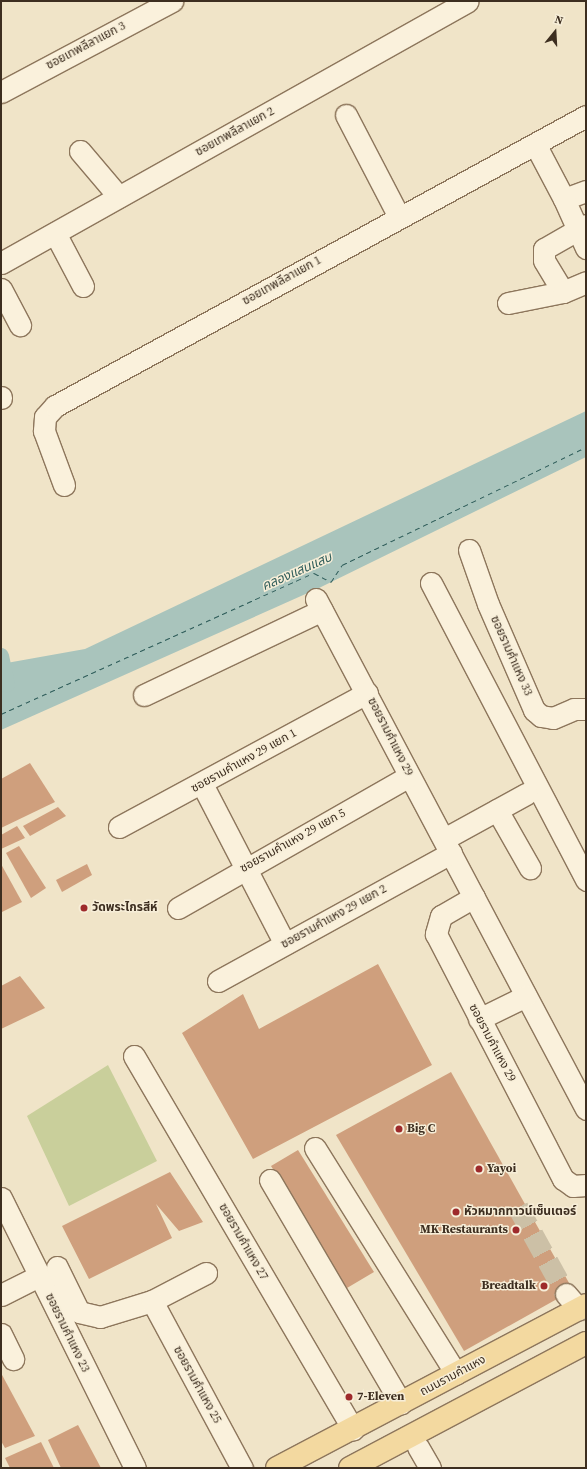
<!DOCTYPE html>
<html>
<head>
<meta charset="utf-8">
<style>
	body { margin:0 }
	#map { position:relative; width:587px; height:1469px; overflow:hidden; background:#f0e4c8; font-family:"Source Serif 4","Noto Sans Thai",serif }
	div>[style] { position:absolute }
	.green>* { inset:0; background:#c9cf9b }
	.water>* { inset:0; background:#a9c4bc }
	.canal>* { height:16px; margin:-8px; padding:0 8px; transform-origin:8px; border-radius:8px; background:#a9c4bc }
	.ferry>* { height:1px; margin-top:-0.5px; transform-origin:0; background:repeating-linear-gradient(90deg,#2f5d5a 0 5px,transparent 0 9px) }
	.building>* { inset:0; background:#cf9f7d }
	.minor-tunnel>* { height:21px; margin-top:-10.5px; transform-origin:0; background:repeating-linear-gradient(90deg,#ccc0a6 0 21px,transparent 0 31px) }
	.roads { filter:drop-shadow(1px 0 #8d765c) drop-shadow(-1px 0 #8d765c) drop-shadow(0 1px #8d765c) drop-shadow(0 -1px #8d765c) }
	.minor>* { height:21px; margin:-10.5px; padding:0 10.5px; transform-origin:10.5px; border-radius:10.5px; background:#faf1dc }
	.major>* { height:22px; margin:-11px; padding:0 11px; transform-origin:11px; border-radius:11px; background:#f3d9a0 }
	.dots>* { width:11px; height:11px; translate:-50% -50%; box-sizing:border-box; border:2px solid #f7eed8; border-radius:50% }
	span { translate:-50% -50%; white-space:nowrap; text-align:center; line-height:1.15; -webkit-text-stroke:3px #f7eed8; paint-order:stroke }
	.street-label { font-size:12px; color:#3d2e20 }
	.poi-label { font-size:12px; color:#3d2e20; font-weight:700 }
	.left { translate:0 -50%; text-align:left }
	.right { translate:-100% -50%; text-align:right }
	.water-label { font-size:13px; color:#2f5d5a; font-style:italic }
	.frame { position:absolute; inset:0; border:2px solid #3d2e20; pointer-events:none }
	.north { position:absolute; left:535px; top:12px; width:40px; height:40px; -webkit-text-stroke:3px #f7eed8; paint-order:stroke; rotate:18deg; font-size:11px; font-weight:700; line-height:16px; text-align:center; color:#3d2e20 }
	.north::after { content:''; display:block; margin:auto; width:14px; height:18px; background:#3d2e20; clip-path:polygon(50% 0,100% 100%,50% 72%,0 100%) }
</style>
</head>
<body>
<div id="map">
	<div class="green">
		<i style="clip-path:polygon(108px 1065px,157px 1161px,69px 1206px,27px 1116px)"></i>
	</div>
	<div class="water">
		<i style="clip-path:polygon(586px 411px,586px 457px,319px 588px,1px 730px,1px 664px,85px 649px)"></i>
	</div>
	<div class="canal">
		<i style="left:1px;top:656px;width:29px;rotate:78deg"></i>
	</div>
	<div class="ferry">
		<i style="left:1px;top:714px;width:343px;rotate:-24.3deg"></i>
		<i style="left:314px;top:573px;width:19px;rotate:28deg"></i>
		<i style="left:331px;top:582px;width:20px;rotate:-57deg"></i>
		<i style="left:342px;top:565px;width:271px;rotate:-25.8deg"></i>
	</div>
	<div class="building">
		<i style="clip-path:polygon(30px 763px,55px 802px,1px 828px,1px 779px)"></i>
		<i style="clip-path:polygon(58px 807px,66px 816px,30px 836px,23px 826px)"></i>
		<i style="clip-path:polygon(17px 826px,25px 838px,1px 849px,1px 835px)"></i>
		<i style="clip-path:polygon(19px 846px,46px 888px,31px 898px,6px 853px)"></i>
		<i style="clip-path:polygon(1px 864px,22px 902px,2px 912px,1px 911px)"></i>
		<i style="clip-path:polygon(87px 864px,92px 875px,62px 892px,56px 880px)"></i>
		<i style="clip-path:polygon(378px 964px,432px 1065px,253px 1159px,182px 1033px,243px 994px,259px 1029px)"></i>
		<i style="clip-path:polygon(20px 976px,45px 1008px,1px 1029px,1px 986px)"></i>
		<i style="clip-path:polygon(451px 1072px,573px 1290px,464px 1351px,336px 1135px)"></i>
		<i style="clip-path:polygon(298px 1150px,374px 1272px,347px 1288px,271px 1166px)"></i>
		<i style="clip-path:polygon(170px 1172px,203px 1222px,179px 1231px,156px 1204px,172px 1238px,89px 1279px,62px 1226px)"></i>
		<i style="clip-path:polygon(1px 1373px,35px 1436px,5px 1448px,1px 1441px)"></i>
		<i style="clip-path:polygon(78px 1425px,101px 1468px,61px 1468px,48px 1440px)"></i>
		<i style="clip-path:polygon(41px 1442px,54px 1468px,10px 1468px,5px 1458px)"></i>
	</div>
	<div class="minor-tunnel">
		<i style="left:518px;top:1207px;width:99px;rotate:61.1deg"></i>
	</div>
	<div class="roads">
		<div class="minor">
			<i style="left:1px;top:92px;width:194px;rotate:-28deg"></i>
			<i style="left:346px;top:115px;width:115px;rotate:62.5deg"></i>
			<i style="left:535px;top:144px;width:62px;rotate:62.2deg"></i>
			<i style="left:564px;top:199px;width:23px;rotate:-20deg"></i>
			<i style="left:80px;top:151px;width:60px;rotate:49.7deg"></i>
			<i style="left:564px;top:199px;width:54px;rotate:65.8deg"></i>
			<i style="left:55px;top:233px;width:60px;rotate:62.2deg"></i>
			<i style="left:1px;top:263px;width:535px;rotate:-29.29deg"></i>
			<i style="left:1px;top:289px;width:41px;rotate:62.2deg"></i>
			<i style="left:563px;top:292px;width:37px;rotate:-121deg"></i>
			<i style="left:544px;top:260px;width:11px;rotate:-90deg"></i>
			<i style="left:544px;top:249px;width:48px;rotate:-29.7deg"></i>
			<i style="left:508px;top:303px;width:56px;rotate:-11.3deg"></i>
			<i style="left:563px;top:292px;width:25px;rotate:-23deg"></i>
			<i style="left:1px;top:397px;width:1px;rotate:90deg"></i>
			<i style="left:64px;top:485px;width:58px;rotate:-110.3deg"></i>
			<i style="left:44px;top:431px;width:14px;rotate:-86deg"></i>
			<i style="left:45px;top:417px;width:15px;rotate:-48deg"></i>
			<i style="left:55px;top:406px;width:605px;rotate:-28.64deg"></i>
			<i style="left:469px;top:550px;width:57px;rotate:70.6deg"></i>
			<i style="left:488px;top:604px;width:116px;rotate:66.5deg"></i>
			<i style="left:534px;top:710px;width:9px;rotate:41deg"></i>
			<i style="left:541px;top:716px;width:12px;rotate:9deg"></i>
			<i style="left:553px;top:718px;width:23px;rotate:-23deg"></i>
			<i style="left:574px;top:709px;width:12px"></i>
			<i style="left:431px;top:583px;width:335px;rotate:62.4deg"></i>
			<i style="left:316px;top:599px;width:577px;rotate:62.1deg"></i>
			<i style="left:144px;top:695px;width:197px;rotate:-25.5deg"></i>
			<i style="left:202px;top:784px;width:180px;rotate:62.6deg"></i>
			<i style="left:497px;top:810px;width:67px;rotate:60.4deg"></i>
			<i style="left:119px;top:827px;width:282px;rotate:-28.4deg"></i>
			<i style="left:444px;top:839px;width:94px;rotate:-28.8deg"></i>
			<i style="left:474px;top:897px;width:38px;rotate:150deg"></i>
			<i style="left:441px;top:916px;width:19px;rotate:106deg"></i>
			<i style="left:436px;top:934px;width:276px;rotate:62.6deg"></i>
			<i style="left:563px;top:1179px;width:12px;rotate:35deg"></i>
			<i style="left:573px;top:1186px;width:13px;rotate:-4deg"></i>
			<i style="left:178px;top:908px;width:266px;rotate:-29.7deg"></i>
			<i style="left:218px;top:981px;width:266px;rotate:-28.8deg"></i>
			<i style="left:479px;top:1019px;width:52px;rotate:-26.1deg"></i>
			<i style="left:134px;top:1056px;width:433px;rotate:59.6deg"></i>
			<i style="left:315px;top:1148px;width:266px;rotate:58deg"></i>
			<i style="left:270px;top:1180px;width:259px;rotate:59.6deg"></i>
			<i style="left:1px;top:1198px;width:301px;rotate:63.6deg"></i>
			<i style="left:57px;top:1267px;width:50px;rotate:63.9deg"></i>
			<i style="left:79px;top:1312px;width:22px;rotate:13deg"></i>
			<i style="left:100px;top:1317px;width:54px;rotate:-17.1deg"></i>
			<i style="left:152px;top:1301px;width:61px;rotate:-27.4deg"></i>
			<i style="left:566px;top:1294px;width:20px;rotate:49deg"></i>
			<i style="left:1px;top:1295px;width:42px;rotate:-26.6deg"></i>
			<i style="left:152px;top:1301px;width:190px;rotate:61.7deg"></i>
			<i style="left:1px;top:1334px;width:28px;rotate:64deg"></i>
			<i style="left:418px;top:1447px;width:24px;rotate:60deg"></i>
		</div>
		<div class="major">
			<i style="left:277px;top:1468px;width:349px;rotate:-27.8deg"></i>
			<i style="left:350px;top:1468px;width:267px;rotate:-27.9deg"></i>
		</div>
	</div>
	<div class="dots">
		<i style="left:84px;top:908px;background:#9e2a2b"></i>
		<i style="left:399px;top:1129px;background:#9e2a2b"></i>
		<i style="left:479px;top:1169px;background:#9e2a2b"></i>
		<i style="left:456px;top:1212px;background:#9e2a2b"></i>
		<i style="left:516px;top:1230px;background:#9e2a2b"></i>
		<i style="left:544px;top:1286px;background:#9e2a2b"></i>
		<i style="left:349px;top:1397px;background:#9e2a2b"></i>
	</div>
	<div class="street-label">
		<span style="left:86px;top:46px;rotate:-28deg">ซอยเทพลีลาแยก 3</span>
		<span style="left:235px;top:132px;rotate:-29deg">ซอยเทพลีลาแยก 2</span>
		<span style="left:282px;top:281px;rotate:-29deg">ซอยเทพลีลาแยก 1</span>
		<span style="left:511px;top:656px;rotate:66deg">ซอยรามคำแหง 33</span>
		<span style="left:390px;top:737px;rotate:63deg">ซอยรามคำแหง 29</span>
		<span style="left:244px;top:761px;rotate:-29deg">ซอยรามคำแหง 29 แยก 1</span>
		<span style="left:293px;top:841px;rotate:-29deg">ซอยรามคำแหง 29 แยก 5</span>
		<span style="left:334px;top:917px;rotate:-29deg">ซอยรามคำแหง 29 แยก 2</span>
		<span style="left:492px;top:1043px;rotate:62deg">ซอยรามคำแหง 29</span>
		<span style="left:243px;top:1242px;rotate:60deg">ซอยรามคำแหง 27</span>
		<span style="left:67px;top:1333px;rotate:64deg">ซอยรามคำแหง 23</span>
		<span style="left:453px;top:1376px;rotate:-28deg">ถนนรามคำแหง</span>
		<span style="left:197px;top:1385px;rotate:61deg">ซอยรามคำแหง 25</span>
	</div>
	<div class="poi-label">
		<span class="left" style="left:92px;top:908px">วัดพระไกรสีห์</span>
		<span class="left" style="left:407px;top:1129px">Big C</span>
		<span class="left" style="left:487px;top:1169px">Yayoi</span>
		<span class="left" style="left:464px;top:1212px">หัวหมากทาวน์เซ็นเตอร์</span>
		<span class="right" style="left:508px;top:1230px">MK Restaurants</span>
		<span class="right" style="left:536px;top:1286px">Breadtalk</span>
		<span class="left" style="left:357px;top:1397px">7-Eleven</span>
	</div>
	<div class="water-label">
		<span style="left:297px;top:572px;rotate:-24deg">คลองแสนแสบ</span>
	</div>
	<div class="frame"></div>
	<div class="north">N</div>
</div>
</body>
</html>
